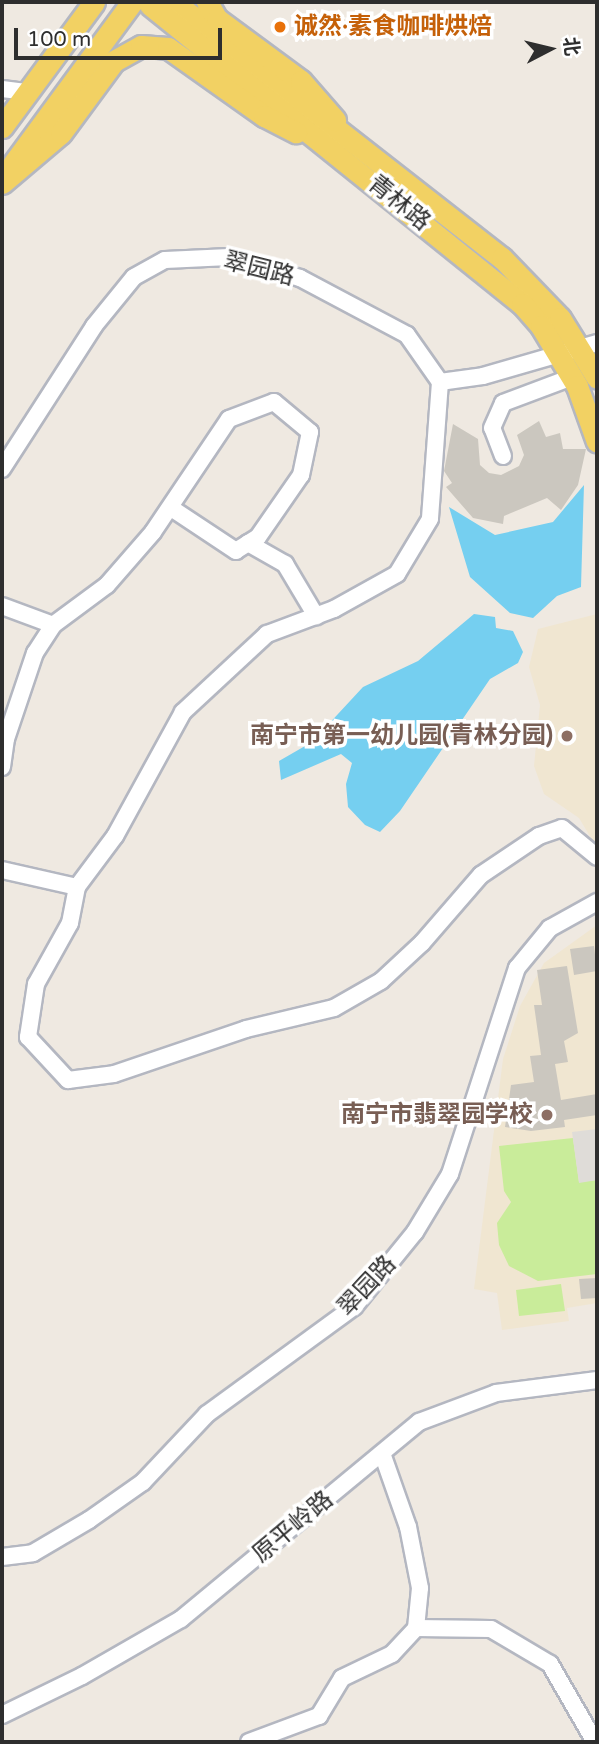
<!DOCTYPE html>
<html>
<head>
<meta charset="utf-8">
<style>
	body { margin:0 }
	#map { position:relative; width:599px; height:1744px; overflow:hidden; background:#efe9e1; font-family:"Varela Round","Noto Sans SC",sans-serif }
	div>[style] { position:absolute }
	.education>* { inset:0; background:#f0e6d1 }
	.pitch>* { inset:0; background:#c9ec9a }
	.plaza>* { inset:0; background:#dfdcd8 }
	.water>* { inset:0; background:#75cff0 }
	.building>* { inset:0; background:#cbc7bf }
	.roads { filter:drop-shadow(2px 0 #b4b7c1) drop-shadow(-2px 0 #b4b7c1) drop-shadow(0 2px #b4b7c1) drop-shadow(0 -2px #b4b7c1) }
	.minor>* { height:16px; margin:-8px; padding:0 8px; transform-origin:8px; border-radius:8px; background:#fff }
	.major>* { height:21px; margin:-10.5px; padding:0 10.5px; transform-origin:10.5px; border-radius:10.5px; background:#f2d163 }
	.dots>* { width:19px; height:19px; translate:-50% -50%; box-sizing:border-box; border:4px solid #fff; border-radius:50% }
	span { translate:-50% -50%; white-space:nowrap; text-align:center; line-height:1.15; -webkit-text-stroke:7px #fff; paint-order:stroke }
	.food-label { font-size:24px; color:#c56008; font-weight:700 }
	.left { translate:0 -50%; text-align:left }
	.street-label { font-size:24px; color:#2e2e2e }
	.education-label { font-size:24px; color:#785e54; font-weight:700 }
	.right { translate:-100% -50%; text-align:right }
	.frame { position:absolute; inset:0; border:4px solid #2e2e2e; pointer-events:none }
	.north { position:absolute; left:515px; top:14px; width:70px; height:70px; -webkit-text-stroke:5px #fff; paint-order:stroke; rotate:83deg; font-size:19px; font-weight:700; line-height:28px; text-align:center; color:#2e2e2e }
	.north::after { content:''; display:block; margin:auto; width:24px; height:32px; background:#2e2e2e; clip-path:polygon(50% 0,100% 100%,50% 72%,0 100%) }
	.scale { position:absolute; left:14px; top:28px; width:208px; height:32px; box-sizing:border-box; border:4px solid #2e2e2e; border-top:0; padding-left:9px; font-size:21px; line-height:24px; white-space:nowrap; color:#2e2e2e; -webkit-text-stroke:5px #fff; paint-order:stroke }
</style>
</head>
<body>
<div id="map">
	<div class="education">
		<i style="clip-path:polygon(597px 614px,597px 848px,579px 818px,544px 794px,534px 766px,540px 705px,529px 667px,538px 629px)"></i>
		<i style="clip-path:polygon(597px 925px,597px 1303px,567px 1308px,569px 1321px,502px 1330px,497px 1293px,474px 1289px,503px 1059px,520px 1006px,544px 963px)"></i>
	</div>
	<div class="pitch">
		<i style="clip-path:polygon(573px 1138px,579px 1182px,597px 1180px,597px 1274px,538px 1281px,509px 1266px,499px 1245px,497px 1223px,511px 1202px,504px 1191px,499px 1146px)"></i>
		<i style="clip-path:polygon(561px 1284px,565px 1311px,519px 1316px,516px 1290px)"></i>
	</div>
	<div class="plaza">
		<i style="clip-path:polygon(597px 1129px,597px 1180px,579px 1183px,572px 1132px)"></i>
	</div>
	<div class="water">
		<i style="clip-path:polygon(584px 485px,581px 587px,557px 596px,533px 618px,510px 613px,470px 577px,449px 507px,495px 535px,553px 522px)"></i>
		<i style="clip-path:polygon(474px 614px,495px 617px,496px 628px,513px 631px,523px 652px,518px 663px,490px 679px,400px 811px,380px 832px,365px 825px,348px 807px,346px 784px,352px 763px,341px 754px,281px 780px,279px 761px,312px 742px,363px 687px,418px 661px)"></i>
	</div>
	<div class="building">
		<i style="clip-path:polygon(539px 421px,546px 437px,560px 433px,563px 449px,586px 449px,578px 485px,561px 510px,547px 498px,504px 516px,503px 524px,473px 518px,446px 487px,452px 483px,444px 471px,453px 424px,478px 439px,480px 465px,489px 473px,501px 475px,519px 466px,524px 455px,517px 435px)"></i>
		<i style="clip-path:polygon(594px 946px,597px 971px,574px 975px,570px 949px)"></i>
		<i style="clip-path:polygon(567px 966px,578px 1033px,564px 1041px,568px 1062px,555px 1064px,561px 1100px,597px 1094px,597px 1115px,564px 1120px,565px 1127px,531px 1131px,505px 1127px,511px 1085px,534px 1082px,530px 1056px,541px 1055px,534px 1005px,542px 1005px,537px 970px)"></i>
		<i style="clip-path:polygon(597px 1278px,597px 1298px,581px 1299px,579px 1279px)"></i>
	</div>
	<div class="roads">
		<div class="minor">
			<i style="left:2px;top:89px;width:24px;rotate:7deg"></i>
			<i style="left:440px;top:382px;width:137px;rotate:94.2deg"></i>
			<i style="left:430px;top:519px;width:64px;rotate:121deg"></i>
			<i style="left:397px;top:574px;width:72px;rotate:150.9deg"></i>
			<i style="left:334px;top:609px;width:72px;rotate:159.5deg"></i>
			<i style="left:267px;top:634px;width:115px;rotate:137.1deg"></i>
			<i style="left:183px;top:712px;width:141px;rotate:118.7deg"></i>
			<i style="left:115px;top:836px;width:64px;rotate:126.7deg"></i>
			<i style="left:77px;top:887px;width:37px;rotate:101deg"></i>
			<i style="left:70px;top:923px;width:70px;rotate:119.1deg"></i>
			<i style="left:36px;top:984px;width:54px;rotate:98.6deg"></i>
			<i style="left:28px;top:1037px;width:59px;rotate:47.1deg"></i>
			<i style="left:68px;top:1080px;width:46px;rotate:-7.4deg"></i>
			<i style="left:114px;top:1074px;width:139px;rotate:-18.8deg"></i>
			<i style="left:246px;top:1029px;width:90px;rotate:-13.4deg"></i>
			<i style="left:334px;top:1008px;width:54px;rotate:-29.9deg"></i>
			<i style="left:381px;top:981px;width:56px;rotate:-42.8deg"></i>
			<i style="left:422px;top:943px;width:90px;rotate:-49.1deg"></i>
			<i style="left:481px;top:875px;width:70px;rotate:-33.9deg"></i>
			<i style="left:539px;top:836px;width:24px;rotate:-19deg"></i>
			<i style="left:562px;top:828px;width:45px;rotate:39.6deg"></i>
			<i style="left:503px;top:456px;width:30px;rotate:-111deg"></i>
			<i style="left:492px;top:428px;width:27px;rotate:-66deg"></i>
			<i style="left:503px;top:403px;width:74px;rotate:-20.6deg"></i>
			<i style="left:2px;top:469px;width:170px;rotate:-57.2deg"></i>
			<i style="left:94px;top:326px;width:63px;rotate:-50.8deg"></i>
			<i style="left:134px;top:277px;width:35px;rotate:-29deg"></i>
			<i style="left:165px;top:260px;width:64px;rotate:-2.7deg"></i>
			<i style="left:229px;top:257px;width:74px;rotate:16.5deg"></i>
			<i style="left:300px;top:278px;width:121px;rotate:28deg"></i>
			<i style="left:407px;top:335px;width:57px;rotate:54.9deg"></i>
			<i style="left:440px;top:382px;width:43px;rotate:-7.9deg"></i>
			<i style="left:483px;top:376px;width:119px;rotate:-16.1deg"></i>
			<i style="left:248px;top:543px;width:43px;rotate:29.6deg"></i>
			<i style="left:285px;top:564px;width:61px;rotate:59.2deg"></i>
			<i style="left:2px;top:606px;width:54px;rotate:20.4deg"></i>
			<i style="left:2px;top:767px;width:28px;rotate:-82deg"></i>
			<i style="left:6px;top:739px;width:91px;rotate:-71.4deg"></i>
			<i style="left:35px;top:653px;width:33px;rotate:-57deg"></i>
			<i style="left:53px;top:625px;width:67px;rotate:-36.5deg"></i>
			<i style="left:107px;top:585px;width:70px;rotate:-49deg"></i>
			<i style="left:153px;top:532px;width:136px;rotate:-56.1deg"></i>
			<i style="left:229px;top:419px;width:48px;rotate:-20.7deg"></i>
			<i style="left:274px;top:402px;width:47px;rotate:39.8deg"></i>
			<i style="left:310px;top:432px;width:44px;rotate:101.8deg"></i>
			<i style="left:301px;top:475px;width:75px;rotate:124.7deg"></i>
			<i style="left:258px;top:537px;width:26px;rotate:148deg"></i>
			<i style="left:236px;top:551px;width:78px;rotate:-146.5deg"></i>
			<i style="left:2px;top:870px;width:77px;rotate:12.8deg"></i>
			<i style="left:2px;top:1557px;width:31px;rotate:-7deg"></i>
			<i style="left:33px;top:1553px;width:65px;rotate:-30.5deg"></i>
			<i style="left:89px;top:1520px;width:66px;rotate:-35.1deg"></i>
			<i style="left:143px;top:1482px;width:93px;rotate:-46.7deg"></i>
			<i style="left:207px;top:1414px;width:182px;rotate:-36.1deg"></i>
			<i style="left:354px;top:1307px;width:97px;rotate:-50.9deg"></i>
			<i style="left:415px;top:1232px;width:68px;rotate:-58.9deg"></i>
			<i style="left:450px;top:1174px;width:217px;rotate:-72deg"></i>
			<i style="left:517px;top:968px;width:52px;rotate:-50.5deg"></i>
			<i style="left:550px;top:928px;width:54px;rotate:-29deg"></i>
			<i style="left:416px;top:1628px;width:75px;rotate:0.8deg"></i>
			<i style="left:491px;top:1629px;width:69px;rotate:30.7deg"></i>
			<i style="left:550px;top:1664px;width:90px;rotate:60deg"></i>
			<i style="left:2px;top:1715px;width:89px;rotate:-26deg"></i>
			<i style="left:82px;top:1676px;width:114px;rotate:-29.9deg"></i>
			<i style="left:181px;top:1619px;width:309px;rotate:-39.6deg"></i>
			<i style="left:419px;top:1422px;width:82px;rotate:-20.6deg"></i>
			<i style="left:496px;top:1393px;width:102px;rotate:-7.3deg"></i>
			<i style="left:249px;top:1742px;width:75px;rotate:-20.4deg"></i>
			<i style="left:319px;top:1716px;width:44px;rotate:-58.8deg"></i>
			<i style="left:342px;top:1678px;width:55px;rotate:-25.6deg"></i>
			<i style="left:392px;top:1654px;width:35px;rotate:-47deg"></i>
			<i style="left:416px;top:1628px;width:40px;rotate:-84.3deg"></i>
			<i style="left:420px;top:1588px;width:62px;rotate:-101.1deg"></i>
			<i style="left:408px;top:1527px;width:78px;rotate:-109.4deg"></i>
		</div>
		<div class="major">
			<i style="left:174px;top:2px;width:416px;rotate:38deg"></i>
			<i style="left:502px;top:258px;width:83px;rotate:46deg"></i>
			<i style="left:560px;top:318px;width:70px;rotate:58.3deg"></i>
			<i style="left:207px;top:2px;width:20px;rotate:60deg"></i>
			<i style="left:217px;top:19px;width:104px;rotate:36.4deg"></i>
			<i style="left:301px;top:81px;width:52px;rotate:48.9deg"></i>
			<i style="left:150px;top:5px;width:477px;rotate:38.8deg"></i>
			<i style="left:522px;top:304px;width:29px;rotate:49deg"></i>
			<i style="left:541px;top:326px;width:70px;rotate:59deg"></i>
			<i style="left:577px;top:386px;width:59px;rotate:70.3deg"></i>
			<i style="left:2px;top:127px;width:155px;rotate:-53.6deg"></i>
			<i style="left:13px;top:164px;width:201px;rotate:-53.7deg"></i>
			<i style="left:2px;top:183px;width:77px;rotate:-40.3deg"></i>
			<i style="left:61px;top:133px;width:89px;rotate:-53.6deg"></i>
			<i style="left:114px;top:61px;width:31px;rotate:-29deg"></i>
			<i style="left:141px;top:46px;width:27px;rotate:4deg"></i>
			<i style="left:168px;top:48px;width:118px;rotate:35.3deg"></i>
			<i style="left:264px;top:116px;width:36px;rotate:27deg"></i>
		</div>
	</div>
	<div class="dots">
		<i style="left:280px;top:27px;background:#e8710a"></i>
		<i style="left:567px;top:736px;background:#8d6e63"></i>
		<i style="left:547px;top:1115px;background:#8d6e63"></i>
	</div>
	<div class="food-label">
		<span class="left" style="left:294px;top:27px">诚然·素食咖啡烘焙</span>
	</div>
	<div class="street-label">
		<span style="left:399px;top:203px;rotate:39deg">青林路</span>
		<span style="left:259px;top:269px;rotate:14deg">翠园路</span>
		<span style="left:367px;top:1286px;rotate:-47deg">翠园路</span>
		<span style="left:293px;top:1527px;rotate:-40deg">原平岭路</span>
	</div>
	<div class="education-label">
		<span class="right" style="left:553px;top:736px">南宁市第一幼儿园(青林分园)</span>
		<span class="right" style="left:533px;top:1115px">南宁市翡翠园学校</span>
	</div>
	<div class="frame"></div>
	<div class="north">北</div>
	<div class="scale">100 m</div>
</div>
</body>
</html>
